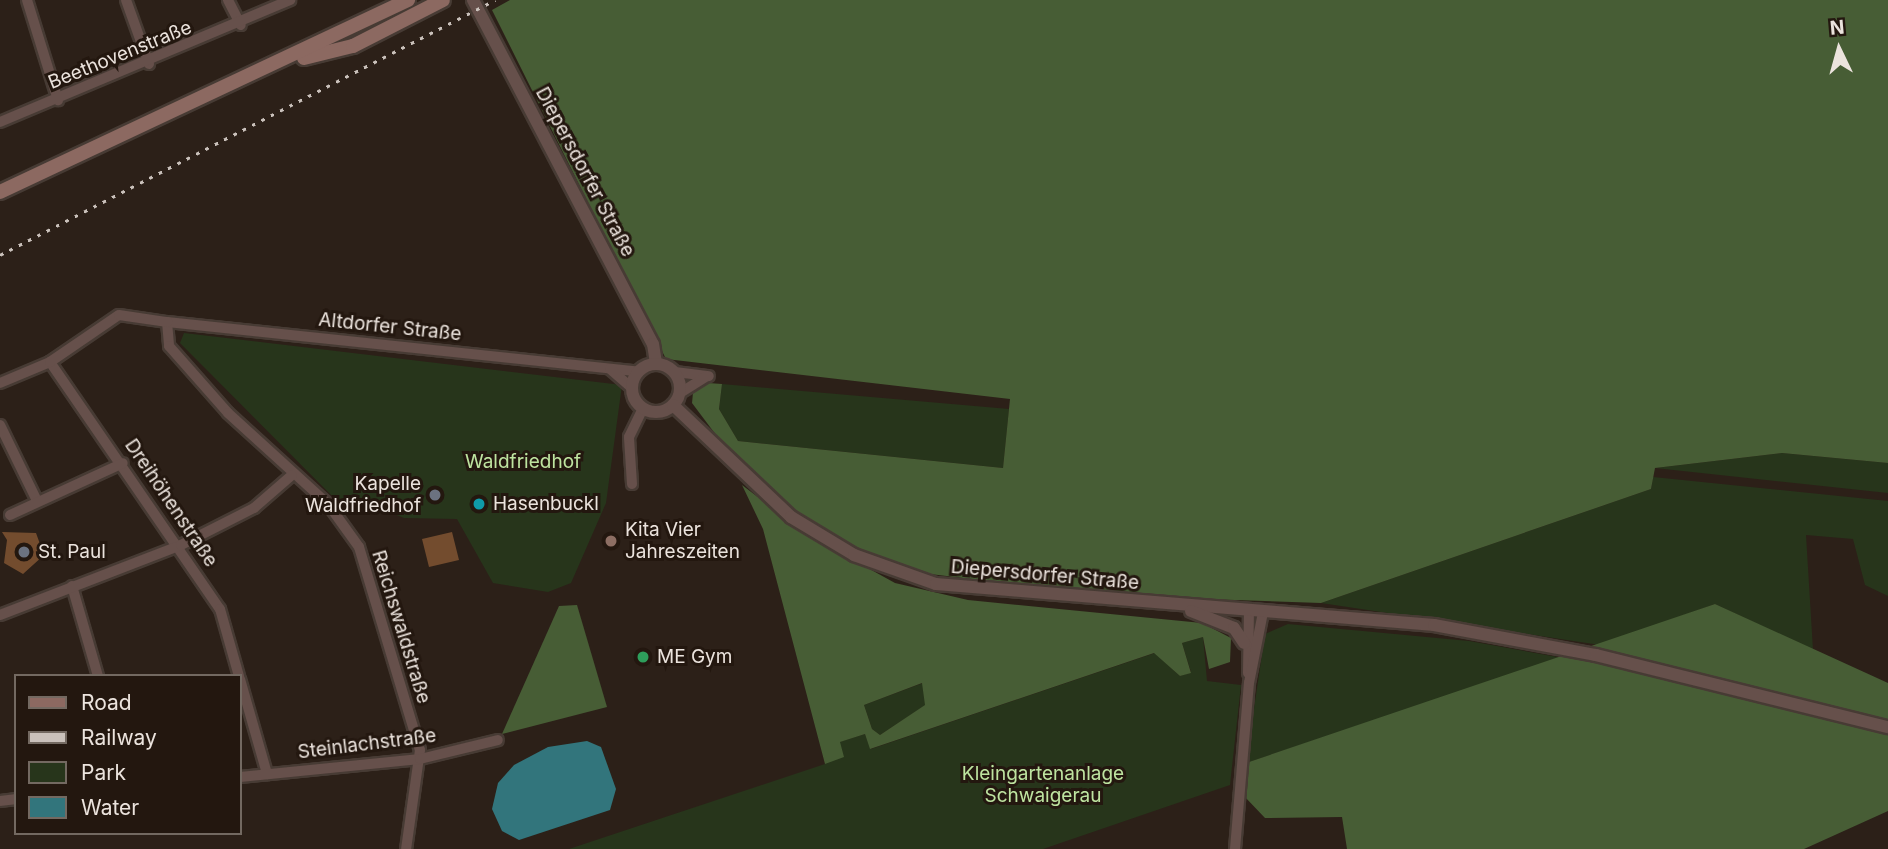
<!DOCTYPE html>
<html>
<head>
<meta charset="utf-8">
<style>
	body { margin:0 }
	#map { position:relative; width:1888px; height:849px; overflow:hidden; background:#2c2018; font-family:Inter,sans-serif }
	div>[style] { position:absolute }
	.green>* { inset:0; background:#27351b }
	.forest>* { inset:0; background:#475d35 }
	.water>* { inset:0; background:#32757c }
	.building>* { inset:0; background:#734c2e }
	.roads { filter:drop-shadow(2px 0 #473b34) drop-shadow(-2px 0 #473b34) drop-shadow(0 2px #473b34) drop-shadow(0 -2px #473b34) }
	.minor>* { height:10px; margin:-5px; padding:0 5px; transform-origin:5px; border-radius:5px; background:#66504b }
	.tertiary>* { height:12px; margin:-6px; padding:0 6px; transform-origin:6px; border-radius:6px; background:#66504b }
	.tertiary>.ring { margin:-6px; padding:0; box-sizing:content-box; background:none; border:12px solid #66504b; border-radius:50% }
	.secondary>* { height:14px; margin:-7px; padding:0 7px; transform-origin:7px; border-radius:7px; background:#8c6961 }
	.rail>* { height:2.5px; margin-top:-1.25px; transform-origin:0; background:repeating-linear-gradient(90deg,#cac1bb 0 3.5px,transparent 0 10.5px) }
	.dots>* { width:19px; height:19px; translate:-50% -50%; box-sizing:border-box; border:4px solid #23170f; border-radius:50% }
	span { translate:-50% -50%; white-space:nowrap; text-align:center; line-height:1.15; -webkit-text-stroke:6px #23170f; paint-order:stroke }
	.street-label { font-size:19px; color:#ebe3dd }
	.park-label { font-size:19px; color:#bee4a0 }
	.poi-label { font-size:19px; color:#ebe3dd }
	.right { translate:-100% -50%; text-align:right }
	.left { translate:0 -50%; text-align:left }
	.legend { position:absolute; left:14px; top:674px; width:228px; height:161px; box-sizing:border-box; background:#23170f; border:2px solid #736961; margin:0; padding:9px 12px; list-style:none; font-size:21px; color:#ebe3dd }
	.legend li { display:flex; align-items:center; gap:14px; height:35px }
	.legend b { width:35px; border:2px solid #736961 }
	.north { position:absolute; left:1804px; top:14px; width:70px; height:70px; -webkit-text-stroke:5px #23170f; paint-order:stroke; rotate:355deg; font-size:19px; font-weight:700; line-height:28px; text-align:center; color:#ebe3dd }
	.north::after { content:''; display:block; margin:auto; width:24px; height:32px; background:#ebe3dd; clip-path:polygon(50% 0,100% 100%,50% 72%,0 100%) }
</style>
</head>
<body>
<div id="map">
	<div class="green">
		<i style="clip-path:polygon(184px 333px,622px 385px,606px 503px,571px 583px,548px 592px,493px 583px,457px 519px,404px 518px,361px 501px,347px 511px,180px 343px)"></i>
		<i style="clip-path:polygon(722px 384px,1009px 409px,1003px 468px,738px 441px,719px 409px)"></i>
		<i style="clip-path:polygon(1782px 453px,1888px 463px,1888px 493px,1655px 468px)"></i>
		<i style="clip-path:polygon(1653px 477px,1888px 501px,1888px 596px,1865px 585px,1853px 539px,1806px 535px,1813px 650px,1715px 604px,1600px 645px,1321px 603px,1651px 489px)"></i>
		<i style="clip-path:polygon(1288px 624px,1469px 641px,1563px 658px,1246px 763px,1265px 634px)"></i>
		<i style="clip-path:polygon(1203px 637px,1207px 681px,1241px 685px,1230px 785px,1043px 849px,569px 849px,825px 764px,839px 742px,865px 734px,871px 749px,1155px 653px,1180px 676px,1191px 672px,1182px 643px)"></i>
		<i style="clip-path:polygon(923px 683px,926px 705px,880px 735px,872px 729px,864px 705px)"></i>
	</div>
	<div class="forest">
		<i style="clip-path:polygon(510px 0,1888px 0,1888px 463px,1782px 453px,1655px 468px,1651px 489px,1321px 603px,1116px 596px,913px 572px,831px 538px,770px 492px,734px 459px,692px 403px,694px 382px,722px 384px,719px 409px,738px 441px,1003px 468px,1010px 399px,666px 359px,492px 10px)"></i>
		<i style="clip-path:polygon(evenodd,742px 485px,806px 534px,895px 583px,968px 600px,1202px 623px,1231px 638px,1230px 662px,1209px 669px,1203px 637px,1182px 643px,1191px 673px,1180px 676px,1154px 653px,870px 749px,865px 734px,840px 742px,844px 757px,825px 764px,763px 529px,742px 485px,922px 683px,925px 705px,880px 735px,872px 729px,864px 705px,922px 683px)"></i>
		<i style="clip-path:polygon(1715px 604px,1888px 683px,1888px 811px,1804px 849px,1347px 849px,1342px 817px,1265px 818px,1244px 796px,1246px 763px)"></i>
		<i style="clip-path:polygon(577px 605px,607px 707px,502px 734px,559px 606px)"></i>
	</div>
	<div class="water">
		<i style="clip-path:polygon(587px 741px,601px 747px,616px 789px,610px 810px,519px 840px,502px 831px,492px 809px,498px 783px,514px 765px,548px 747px)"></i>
	</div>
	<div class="building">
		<i style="clip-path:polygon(2px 532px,36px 533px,44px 555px,23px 574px,4px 563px,7px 540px)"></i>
		<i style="clip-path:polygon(452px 532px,459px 560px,429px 567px,422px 539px)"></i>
	</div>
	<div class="roads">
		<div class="minor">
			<i style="left:27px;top:0;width:105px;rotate:72.8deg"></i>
			<i style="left:126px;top:0;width:68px;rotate:70.2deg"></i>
			<i style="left:228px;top:0;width:28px;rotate:63deg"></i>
			<i style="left:0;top:122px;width:315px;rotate:-22.8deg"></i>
			<i style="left:167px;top:322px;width:24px;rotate:85deg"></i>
			<i style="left:169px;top:346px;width:89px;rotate:48.6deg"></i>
			<i style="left:228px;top:413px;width:135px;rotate:42.3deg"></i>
			<i style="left:328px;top:504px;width:53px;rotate:54.2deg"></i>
			<i style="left:359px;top:547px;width:212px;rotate:73.3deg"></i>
			<i style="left:420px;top:750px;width:100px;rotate:98deg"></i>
			<i style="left:167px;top:322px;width:475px;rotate:6deg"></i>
			<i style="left:50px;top:362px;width:300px;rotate:55.5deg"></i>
			<i style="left:220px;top:609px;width:70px;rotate:74.2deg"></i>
			<i style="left:610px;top:369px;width:29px;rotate:41deg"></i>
			<i style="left:675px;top:372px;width:34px;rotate:7deg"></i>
			<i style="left:0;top:383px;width:54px;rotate:-22.8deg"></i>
			<i style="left:50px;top:362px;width:83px;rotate:-34.3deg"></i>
			<i style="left:119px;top:315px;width:49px;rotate:8.3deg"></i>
			<i style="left:680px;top:393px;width:31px;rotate:-32deg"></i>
			<i style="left:0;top:425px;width:85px;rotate:64deg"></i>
			<i style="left:632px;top:484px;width:47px;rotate:-93.7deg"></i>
			<i style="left:629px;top:437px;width:32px;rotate:-64deg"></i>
			<i style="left:10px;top:515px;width:124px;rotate:-24.7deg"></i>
			<i style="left:72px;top:586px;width:94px;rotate:73.9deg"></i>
			<i style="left:0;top:615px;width:194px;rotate:-21.1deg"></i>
			<i style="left:181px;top:545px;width:82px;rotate:-26.9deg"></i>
			<i style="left:254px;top:508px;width:50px;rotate:-41deg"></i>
			<i style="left:1248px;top:673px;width:62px;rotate:-89.1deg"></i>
			<i style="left:240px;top:679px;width:99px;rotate:74.1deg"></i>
			<i style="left:240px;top:777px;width:181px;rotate:-5.7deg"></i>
			<i style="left:420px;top:759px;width:80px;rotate:-13.7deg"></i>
			<i style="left:0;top:801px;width:16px;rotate:-7deg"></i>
			<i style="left:1235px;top:849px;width:167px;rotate:-85.2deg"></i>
			<i style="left:1249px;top:683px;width:72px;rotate:-78.8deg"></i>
		</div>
		<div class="tertiary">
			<i style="left:473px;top:0;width:388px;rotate:62.4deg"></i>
			<i style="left:653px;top:344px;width:20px;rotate:81deg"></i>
			<i class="ring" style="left:632px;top:364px;width:36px;height:36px"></i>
			<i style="left:673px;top:405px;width:163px;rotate:43.5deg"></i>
			<i style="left:791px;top:517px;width:74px;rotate:31.1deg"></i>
			<i style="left:854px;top:555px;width:87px;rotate:19.5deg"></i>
			<i style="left:936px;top:584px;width:500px;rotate:4.7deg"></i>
			<i style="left:1434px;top:625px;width:165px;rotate:10.5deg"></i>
			<i style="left:1596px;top:655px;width:301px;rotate:13.9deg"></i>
			<i style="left:1191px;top:611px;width:46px;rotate:21.6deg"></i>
			<i style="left:1234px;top:628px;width:18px;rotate:56deg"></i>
		</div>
		<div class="secondary">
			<i style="left:304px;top:58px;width:50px;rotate:-13.8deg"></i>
			<i style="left:353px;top:46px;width:101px;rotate:-27.1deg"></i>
			<i style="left:0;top:192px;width:451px;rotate:-25.2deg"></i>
		</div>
	</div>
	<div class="rail">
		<i style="left:0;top:255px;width:557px;rotate:-27.26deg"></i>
	</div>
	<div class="dots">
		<i style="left:435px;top:495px;background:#6b7280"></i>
		<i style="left:479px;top:504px;background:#0f9aa8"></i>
		<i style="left:611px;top:541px;background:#8d6e63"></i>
		<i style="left:24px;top:552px;background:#6b7280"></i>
		<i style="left:643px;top:657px;background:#2e9e5b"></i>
	</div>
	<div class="street-label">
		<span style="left:120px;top:55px;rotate:-22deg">Beethovenstraße</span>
		<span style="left:585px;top:172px;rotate:62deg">Diepersdorfer Straße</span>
		<span style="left:390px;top:327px;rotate:6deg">Altdorfer Straße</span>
		<span style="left:171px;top:503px;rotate:56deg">Dreihöhenstraße</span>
		<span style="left:1045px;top:575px;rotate:5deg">Diepersdorfer Straße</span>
		<span style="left:401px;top:627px;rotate:73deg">Reichswaldstraße</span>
		<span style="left:367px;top:744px;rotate:-7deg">Steinlachstraße</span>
	</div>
	<div class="park-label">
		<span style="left:523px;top:462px">Waldfriedhof</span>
		<span style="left:1043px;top:785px">Kleingartenanlage<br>Schwaigerau</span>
	</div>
	<div class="poi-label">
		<span class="right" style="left:421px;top:495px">Kapelle<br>Waldfriedhof</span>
		<span class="left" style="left:493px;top:504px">Hasenbuckl</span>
		<span class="left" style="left:625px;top:541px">Kita Vier<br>Jahreszeiten</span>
		<span class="left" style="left:38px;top:552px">St. Paul</span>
		<span class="left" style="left:657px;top:657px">ME Gym</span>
	</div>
	<ul class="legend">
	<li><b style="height:9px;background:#8c6961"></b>Road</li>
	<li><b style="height:9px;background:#cac1bb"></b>Railway</li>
	<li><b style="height:19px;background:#27351b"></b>Park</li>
	<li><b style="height:19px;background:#32757c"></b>Water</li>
	</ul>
	<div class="north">N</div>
</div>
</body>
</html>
